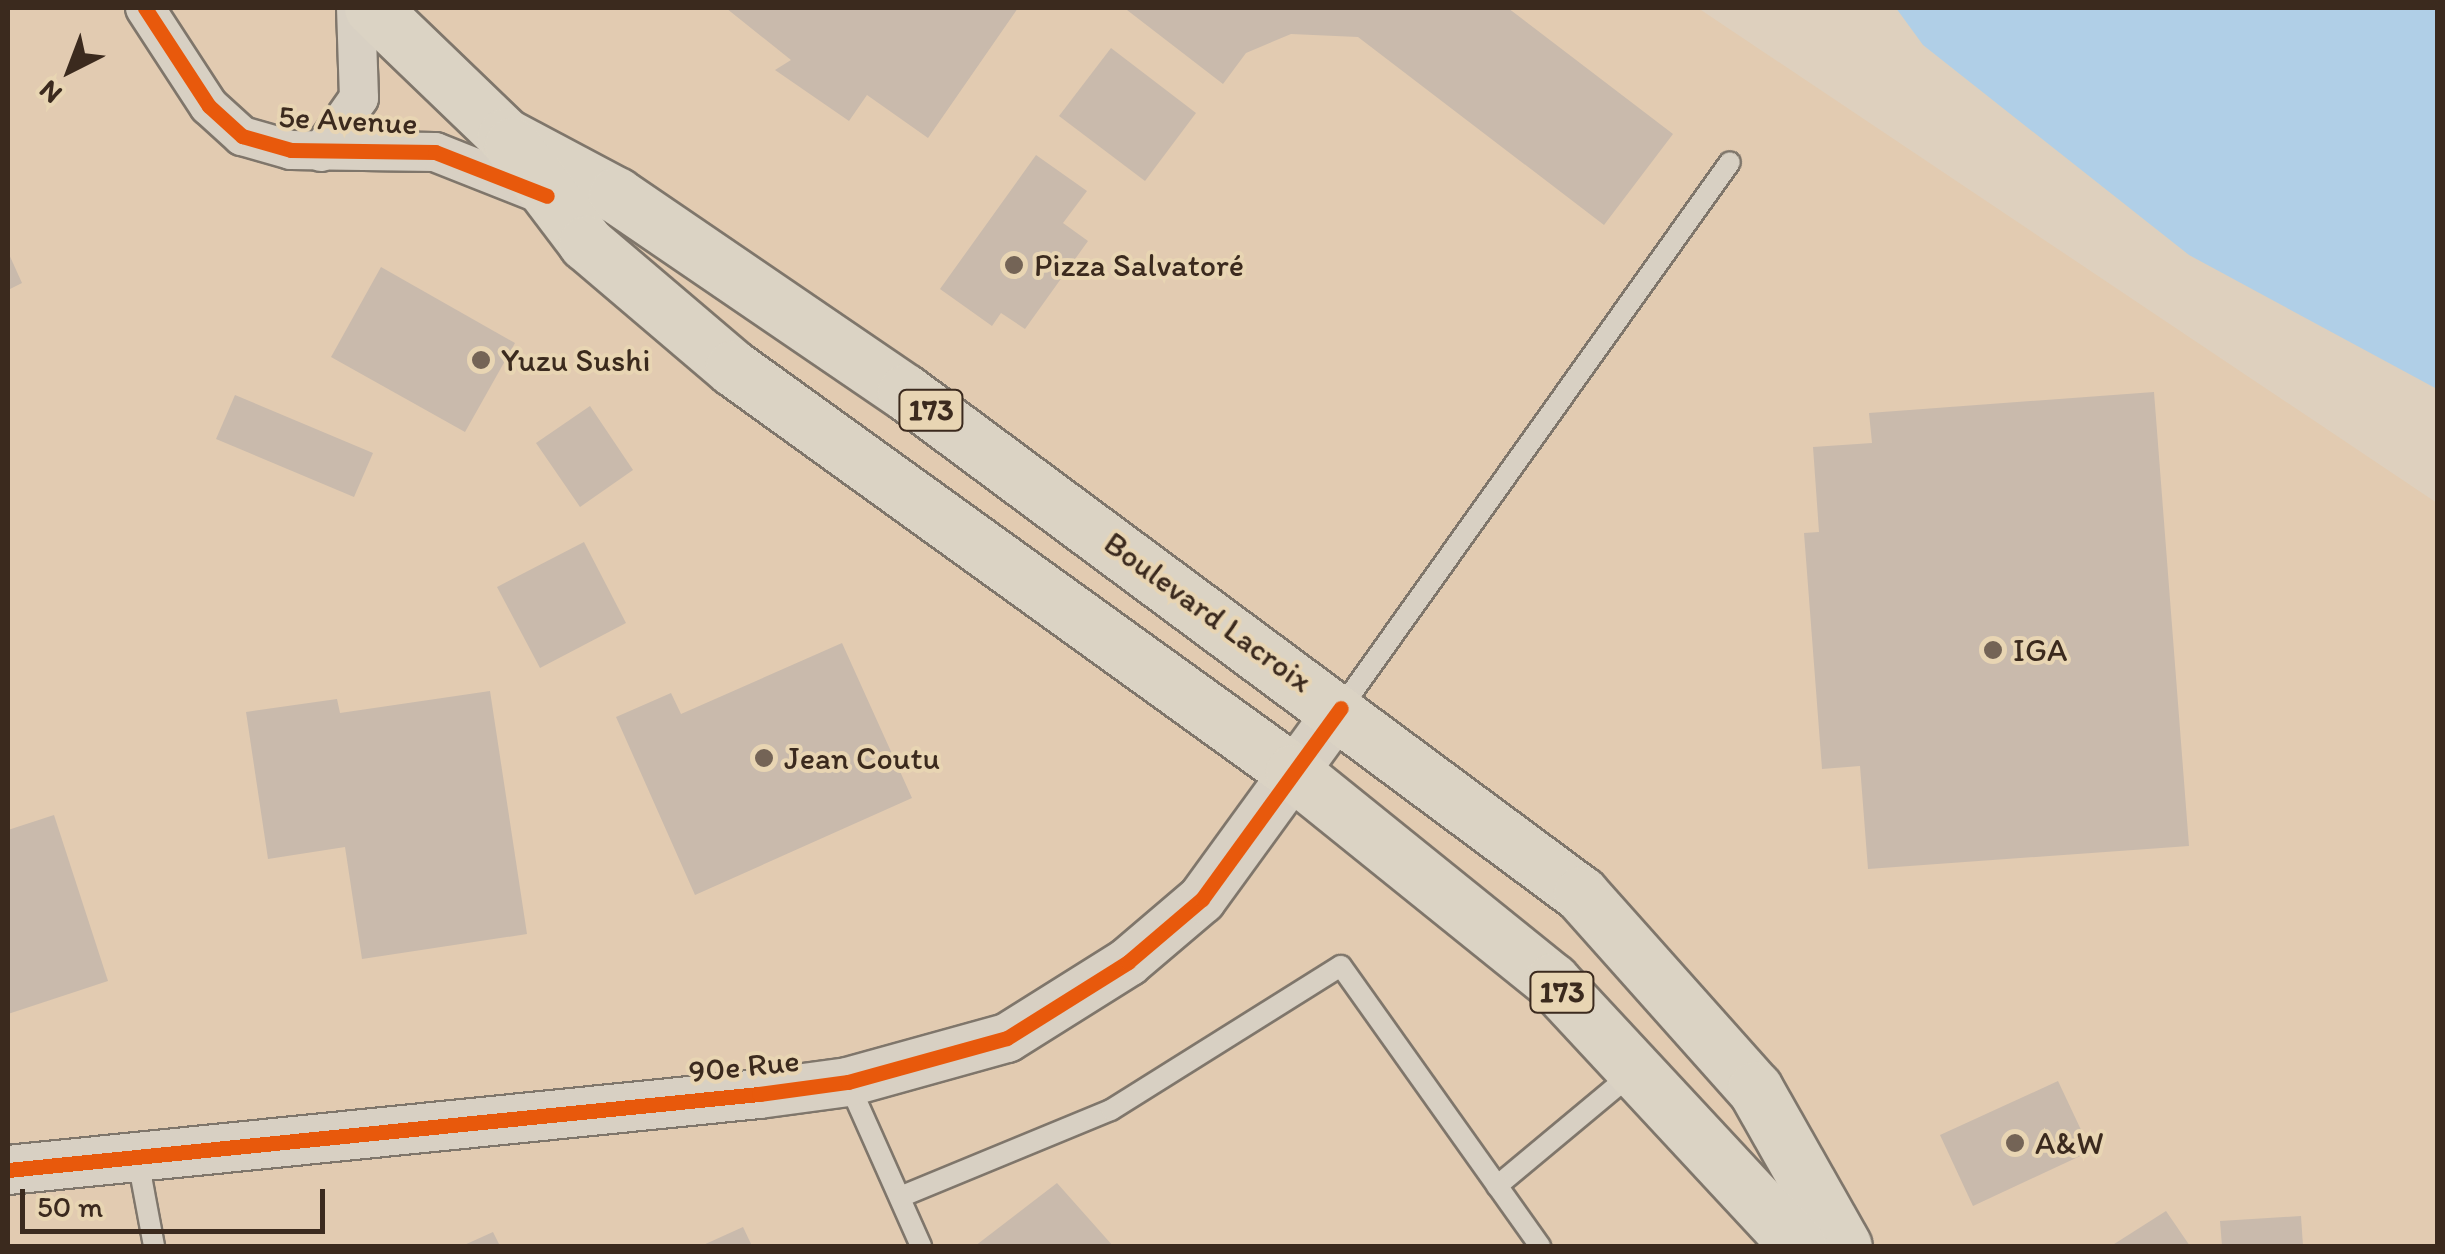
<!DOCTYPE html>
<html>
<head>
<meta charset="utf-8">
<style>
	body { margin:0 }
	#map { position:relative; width:2445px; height:1254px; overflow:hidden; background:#ded0be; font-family:Itim,sans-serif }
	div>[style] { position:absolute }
	.built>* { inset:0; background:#e2cbb1 }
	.water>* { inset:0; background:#b0cfe7 }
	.building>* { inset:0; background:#c9baac }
	.roads { filter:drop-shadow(2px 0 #7f766b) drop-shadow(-2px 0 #7f766b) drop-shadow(0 2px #7f766b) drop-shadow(0 -2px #7f766b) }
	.service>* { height:20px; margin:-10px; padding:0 10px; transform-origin:10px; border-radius:10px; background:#d8d0c3 }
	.minor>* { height:38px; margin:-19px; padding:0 19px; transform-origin:19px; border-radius:19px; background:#d8d0c3 }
	.tertiary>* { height:48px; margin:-24px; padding:0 24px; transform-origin:24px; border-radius:24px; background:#d8d0c3 }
	.primary>* { height:55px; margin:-27.5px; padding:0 27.5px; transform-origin:27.5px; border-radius:27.5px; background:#dbd3c4 }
	.cycleway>* { height:15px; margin:-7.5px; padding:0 7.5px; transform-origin:7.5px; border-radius:7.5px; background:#e8590c }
	.dots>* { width:28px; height:28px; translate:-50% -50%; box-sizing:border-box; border:5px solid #e8d5b3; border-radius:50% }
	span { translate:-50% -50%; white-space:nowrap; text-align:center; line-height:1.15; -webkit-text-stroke:8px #e8d5b3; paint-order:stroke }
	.shield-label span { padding:2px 8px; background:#e8d5b3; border:2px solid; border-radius:8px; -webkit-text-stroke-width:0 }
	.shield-label { font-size:30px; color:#3b2a1e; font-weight:700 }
	.street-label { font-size:32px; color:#3b2a1e }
	.poi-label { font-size:32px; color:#3b2a1e }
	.left { translate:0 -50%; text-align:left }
	.frame { position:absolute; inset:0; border:10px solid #3b2a1e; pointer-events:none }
	.north { position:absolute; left:20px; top:20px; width:100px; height:100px; -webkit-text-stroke:8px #e8d5b3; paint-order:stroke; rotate:222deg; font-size:28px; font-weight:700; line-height:40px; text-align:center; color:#3b2a1e }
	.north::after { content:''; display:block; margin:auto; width:35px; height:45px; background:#3b2a1e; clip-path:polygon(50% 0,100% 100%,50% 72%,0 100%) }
	.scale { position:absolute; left:20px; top:1189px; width:305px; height:45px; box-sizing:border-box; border:5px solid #3b2a1e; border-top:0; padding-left:12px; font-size:30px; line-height:35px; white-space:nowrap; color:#3b2a1e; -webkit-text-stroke:8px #e8d5b3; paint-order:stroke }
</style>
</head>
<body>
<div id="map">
	<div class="built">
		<i style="clip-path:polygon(8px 8px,1698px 8px,2437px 503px,2437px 1246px,8px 1246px)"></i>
	</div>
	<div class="water">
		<i style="clip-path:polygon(1896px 8px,2437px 8px,2437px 389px,2189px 255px,1923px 45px)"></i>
	</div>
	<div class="building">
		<i style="clip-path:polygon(726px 8px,1018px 8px,928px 138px,867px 95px,849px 121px,775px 70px,791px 60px)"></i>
		<i style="clip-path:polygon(1508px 8px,1673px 134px,1604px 225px,1358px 37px,1291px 34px,1246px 53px,1223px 84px,1127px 10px)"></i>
		<i style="clip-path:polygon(1111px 48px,1196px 113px,1145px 181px,1059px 116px)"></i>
		<i style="clip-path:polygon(1036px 155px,1087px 191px,1063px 223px,1088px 241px,1025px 329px,1001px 313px,992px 326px,940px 289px)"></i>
		<i style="clip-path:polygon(8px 252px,22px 283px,8px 290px)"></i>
		<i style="clip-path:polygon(381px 267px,515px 343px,465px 432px,331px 357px)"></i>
		<i style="clip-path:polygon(2154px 392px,2189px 846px,1868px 869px,1860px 766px,1822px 769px,1804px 533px,1819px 532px,1813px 447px,1872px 443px,1869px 413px)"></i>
		<i style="clip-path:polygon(235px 395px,373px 453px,354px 497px,216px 439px)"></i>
		<i style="clip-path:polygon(590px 406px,633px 470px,580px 507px,536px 443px)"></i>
		<i style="clip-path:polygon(584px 542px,626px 623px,540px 668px,497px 587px)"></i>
		<i style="clip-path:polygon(842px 643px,912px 798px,695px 895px,616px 717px,671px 693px,681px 714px)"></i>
		<i style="clip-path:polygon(490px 691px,527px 934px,362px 959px,345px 847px,268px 859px,246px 712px,337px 699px,340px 713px)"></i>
		<i style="clip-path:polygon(54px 815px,108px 981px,8px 1014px,8px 830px)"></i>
		<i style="clip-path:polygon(2058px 1081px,2091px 1151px,1973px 1206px,1940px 1135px)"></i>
		<i style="clip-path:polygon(1057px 1183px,1113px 1246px,975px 1246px)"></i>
		<i style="clip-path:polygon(2166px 1211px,2190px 1246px,2111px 1246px)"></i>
		<i style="clip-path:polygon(2301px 1216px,2303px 1246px,2222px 1246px,2220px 1221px)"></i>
		<i style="clip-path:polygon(743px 1227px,752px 1246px,701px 1246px)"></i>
		<i style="clip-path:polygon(493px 1232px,500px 1246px,462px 1246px)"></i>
	</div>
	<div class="roads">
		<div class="service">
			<i style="left:1341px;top:708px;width:670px;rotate:-54.53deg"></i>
			<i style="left:848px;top:1082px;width:180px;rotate:66deg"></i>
			<i style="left:137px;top:1155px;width:93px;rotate:79.4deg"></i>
			<i style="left:1497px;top:1186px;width:178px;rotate:-39.8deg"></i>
			<i style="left:900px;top:1197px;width:228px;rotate:-22.4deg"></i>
			<i style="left:1111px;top:1110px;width:271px;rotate:-32.1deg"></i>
			<i style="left:1341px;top:966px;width:344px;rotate:54.6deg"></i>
		</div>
		<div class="minor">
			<i style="left:145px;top:8px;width:117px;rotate:56.9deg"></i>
			<i style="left:209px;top:106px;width:45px;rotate:42.3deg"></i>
			<i style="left:242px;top:136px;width:51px;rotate:15.9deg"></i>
			<i style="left:291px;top:150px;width:144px;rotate:0.8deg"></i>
			<i style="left:435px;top:152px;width:119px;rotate:21.6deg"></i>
			<i style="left:321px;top:152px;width:66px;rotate:-54.9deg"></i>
			<i style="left:359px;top:98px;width:90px;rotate:-91.9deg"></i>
		</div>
		<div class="tertiary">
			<i style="left:8px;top:1170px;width:755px;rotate:-5.78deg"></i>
			<i style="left:759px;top:1094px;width:90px;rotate:-7.7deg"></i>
			<i style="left:848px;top:1082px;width:165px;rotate:-15.5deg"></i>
			<i style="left:1007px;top:1038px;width:143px;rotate:-32.1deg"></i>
			<i style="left:1128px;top:962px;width:97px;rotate:-40.4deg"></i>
			<i style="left:1202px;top:899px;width:236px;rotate:-54deg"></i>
		</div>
		<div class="primary">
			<i style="left:372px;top:8px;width:185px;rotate:43.9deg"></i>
			<i style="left:505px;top:136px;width:126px;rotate:28deg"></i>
			<i style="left:616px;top:195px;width:350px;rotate:34.3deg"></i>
			<i style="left:905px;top:392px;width:842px;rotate:36.6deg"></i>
			<i style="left:1581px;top:894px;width:261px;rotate:48.3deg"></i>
			<i style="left:1755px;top:1089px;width:180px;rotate:60.5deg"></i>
			<i style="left:512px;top:145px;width:123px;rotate:52.9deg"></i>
			<i style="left:586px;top:243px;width:193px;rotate:40.4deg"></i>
			<i style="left:733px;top:368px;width:691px;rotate:35.81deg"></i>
			<i style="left:1293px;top:772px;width:333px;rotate:38.9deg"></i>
			<i style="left:1552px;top:981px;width:362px;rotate:47.1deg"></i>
		</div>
	</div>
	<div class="cycleway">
		<i style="left:145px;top:8px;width:117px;rotate:56.9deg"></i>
		<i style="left:209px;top:106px;width:45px;rotate:42.3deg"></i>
		<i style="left:242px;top:136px;width:51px;rotate:15.9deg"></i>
		<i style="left:291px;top:150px;width:144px;rotate:0.8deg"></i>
		<i style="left:435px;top:152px;width:120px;rotate:21.4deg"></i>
		<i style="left:8px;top:1170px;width:755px;rotate:-5.78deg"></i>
		<i style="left:759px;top:1094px;width:90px;rotate:-7.7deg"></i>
		<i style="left:848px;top:1082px;width:165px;rotate:-15.5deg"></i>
		<i style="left:1007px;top:1038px;width:143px;rotate:-32.1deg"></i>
		<i style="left:1128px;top:962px;width:97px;rotate:-40.4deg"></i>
		<i style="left:1202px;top:899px;width:236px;rotate:-54deg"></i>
	</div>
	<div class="dots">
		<i style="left:1014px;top:265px;background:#746456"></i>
		<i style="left:481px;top:360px;background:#746456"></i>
		<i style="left:1993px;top:650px;background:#746456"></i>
		<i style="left:764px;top:758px;background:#746456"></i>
		<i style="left:2015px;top:1143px;background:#746456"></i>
	</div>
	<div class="shield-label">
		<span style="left:931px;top:410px">173</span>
		<span style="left:1562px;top:992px">173</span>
	</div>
	<div class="street-label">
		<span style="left:348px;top:120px;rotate:3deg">5e Avenue</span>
		<span style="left:1208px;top:612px;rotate:36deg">Boulevard Lacroix</span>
		<span style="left:744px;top:1066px;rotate:-6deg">90e Rue</span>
	</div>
	<div class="poi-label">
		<span class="left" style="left:1034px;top:265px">Pizza Salvatoré</span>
		<span class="left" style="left:501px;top:360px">Yuzu Sushi</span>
		<span class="left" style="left:2013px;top:650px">IGA</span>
		<span class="left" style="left:784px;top:758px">Jean Coutu</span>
		<span class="left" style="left:2035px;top:1143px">A&amp;W</span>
	</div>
	<div class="frame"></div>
	<div class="north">N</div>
	<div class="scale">50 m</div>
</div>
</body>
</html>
